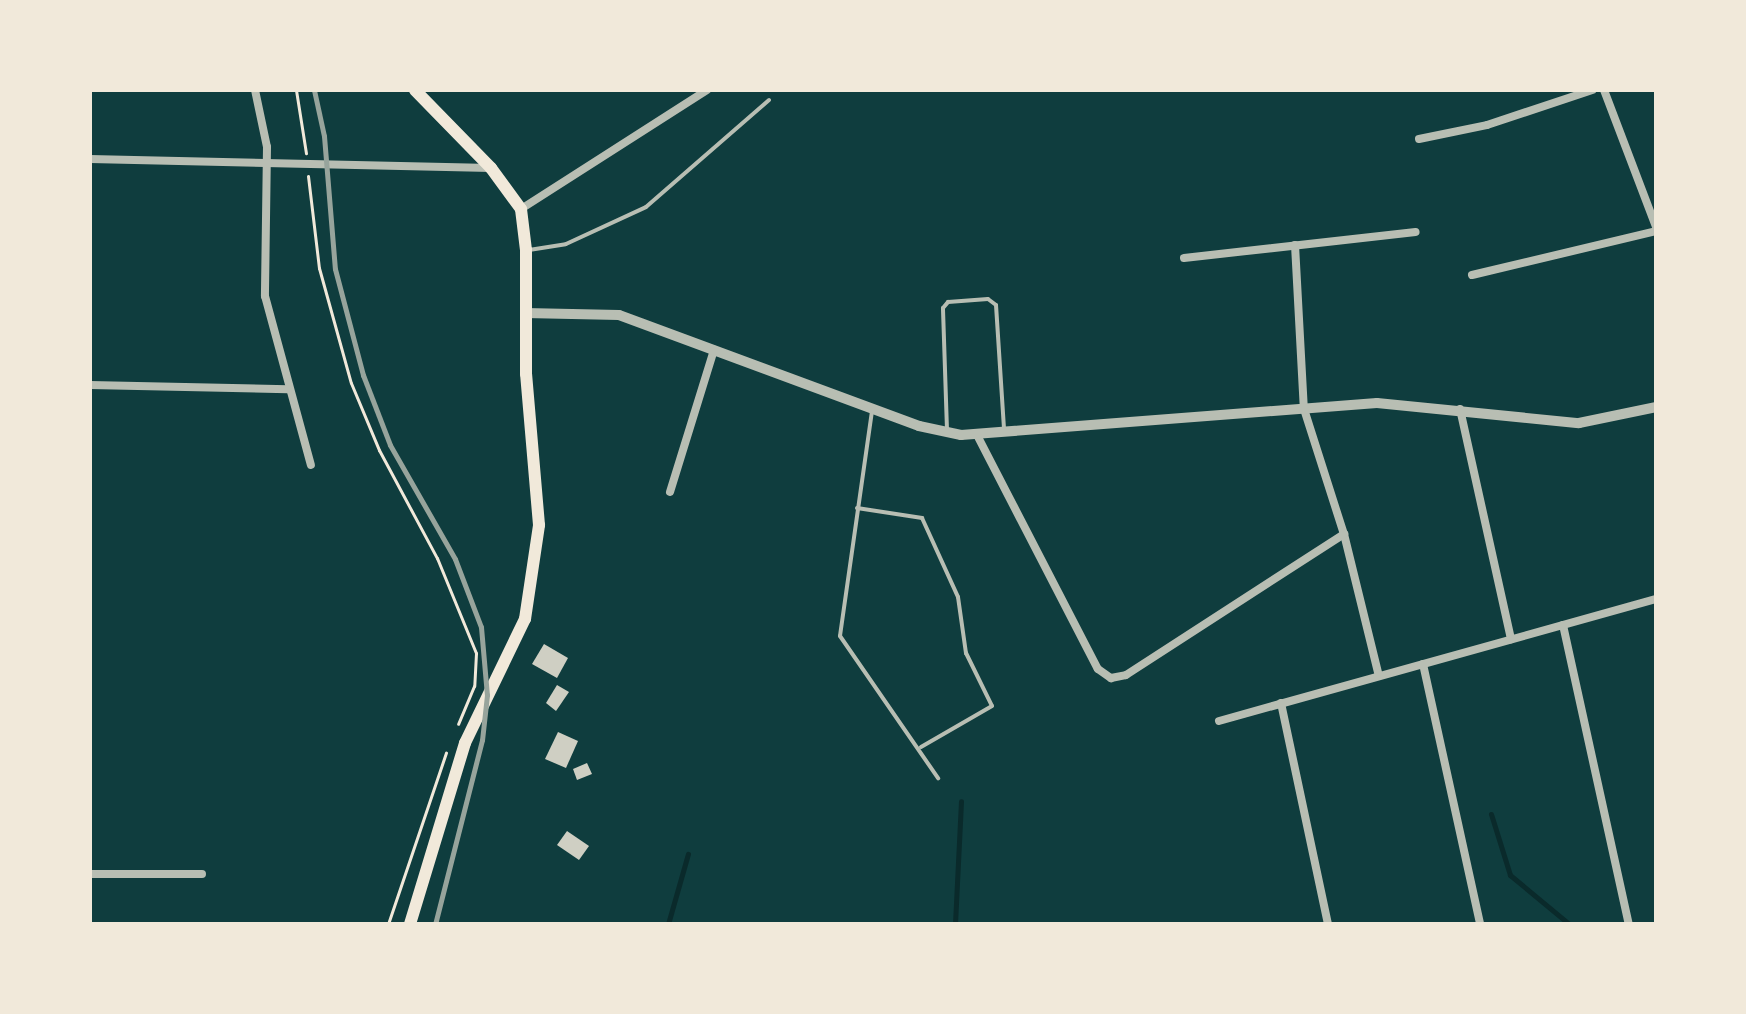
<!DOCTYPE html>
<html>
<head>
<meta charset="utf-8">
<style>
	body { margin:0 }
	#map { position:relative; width:1746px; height:1014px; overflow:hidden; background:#0f3d3e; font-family:"Times New Roman",serif }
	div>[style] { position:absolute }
	.stream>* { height:5px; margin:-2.5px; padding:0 2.5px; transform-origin:2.5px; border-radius:2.5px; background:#0a2a2b }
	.building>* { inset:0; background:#cfcfc3 }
	.path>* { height:3px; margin:-1.5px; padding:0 1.5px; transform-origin:1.5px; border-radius:1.5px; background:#f1e9da }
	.service>* { height:4px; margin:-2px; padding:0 2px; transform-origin:2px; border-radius:2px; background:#b8beb3 }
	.minor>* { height:8px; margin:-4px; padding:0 4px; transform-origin:4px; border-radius:4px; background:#b8beb3 }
	.tertiary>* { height:10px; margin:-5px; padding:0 5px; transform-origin:5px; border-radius:5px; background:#b8beb3 }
	.secondary>* { height:12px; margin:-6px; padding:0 6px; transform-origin:6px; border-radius:6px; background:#f1e9da }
	.rail>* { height:5px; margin:-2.5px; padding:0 2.5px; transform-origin:2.5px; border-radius:2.5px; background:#97a49c }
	span { translate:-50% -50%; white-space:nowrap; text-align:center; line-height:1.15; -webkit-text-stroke:6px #f1e9da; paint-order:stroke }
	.frame { position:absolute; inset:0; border:92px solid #f1e9da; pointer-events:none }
</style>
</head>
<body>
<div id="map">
	<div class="stream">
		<i style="left:1491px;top:814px;width:64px;rotate:72.7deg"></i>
		<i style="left:1510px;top:875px;width:77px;rotate:39.7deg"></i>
		<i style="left:668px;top:924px;width:73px;rotate:-74.1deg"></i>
		<i style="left:955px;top:924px;width:123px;rotate:-87.2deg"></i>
	</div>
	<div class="building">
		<i style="clip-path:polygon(544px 644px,568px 658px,557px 678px,532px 664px)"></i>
		<i style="clip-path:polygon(557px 685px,569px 692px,556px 711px,546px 703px)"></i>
		<i style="clip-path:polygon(558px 732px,578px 741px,566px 768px,545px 759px)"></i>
		<i style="clip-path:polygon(587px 763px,592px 774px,577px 780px,573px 769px)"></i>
		<i style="clip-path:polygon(567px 831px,589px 846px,579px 860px,557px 845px)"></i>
	</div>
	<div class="path">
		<i style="left:296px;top:90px;width:64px;rotate:81deg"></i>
		<i style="left:308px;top:176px;width:93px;rotate:83.2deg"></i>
		<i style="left:319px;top:268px;width:119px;rotate:74.5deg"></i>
		<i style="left:351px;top:383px;width:73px;rotate:67.3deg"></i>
		<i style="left:379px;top:450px;width:123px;rotate:61.8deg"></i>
		<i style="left:437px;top:558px;width:103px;rotate:67.7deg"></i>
		<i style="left:476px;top:653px;width:33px;rotate:93deg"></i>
		<i style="left:474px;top:686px;width:41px;rotate:112.8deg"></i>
		<i style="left:388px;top:924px;width:181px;rotate:-71.3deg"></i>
	</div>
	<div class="service">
		<i style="left:529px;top:250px;width:37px;rotate:-9deg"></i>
		<i style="left:566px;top:244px;width:88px;rotate:-24.8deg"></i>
		<i style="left:646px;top:207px;width:163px;rotate:-41deg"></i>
		<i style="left:872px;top:411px;width:227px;rotate:98.1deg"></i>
		<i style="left:840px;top:636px;width:173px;rotate:55.4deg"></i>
		<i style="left:947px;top:430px;width:122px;rotate:-91.9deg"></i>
		<i style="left:943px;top:308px;width:8px;rotate:-50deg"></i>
		<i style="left:948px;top:302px;width:40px;rotate:-4.3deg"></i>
		<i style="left:988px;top:299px;width:10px;rotate:37deg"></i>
		<i style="left:996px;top:305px;width:125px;rotate:86.3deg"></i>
		<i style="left:857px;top:508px;width:66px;rotate:8.7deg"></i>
		<i style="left:922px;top:518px;width:87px;rotate:65.5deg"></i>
		<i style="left:958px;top:597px;width:57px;rotate:81.9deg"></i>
		<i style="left:966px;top:653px;width:59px;rotate:63.9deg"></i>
		<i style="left:992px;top:706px;width:82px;rotate:150deg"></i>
	</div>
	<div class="minor">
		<i style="left:255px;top:90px;width:58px;rotate:78.1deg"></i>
		<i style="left:267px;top:147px;width:149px;rotate:90.8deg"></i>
		<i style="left:265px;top:296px;width:175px;rotate:74.8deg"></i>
		<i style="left:1604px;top:90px;width:147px;rotate:69.2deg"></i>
		<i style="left:1419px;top:139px;width:69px;rotate:-11.6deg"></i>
		<i style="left:1487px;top:125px;width:111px;rotate:-18.4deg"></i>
		<i style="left:90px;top:159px;width:401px;rotate:1.3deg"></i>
		<i style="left:521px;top:209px;width:221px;rotate:-32.6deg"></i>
		<i style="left:1295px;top:245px;width:164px;rotate:86.9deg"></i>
		<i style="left:1304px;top:409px;width:131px;rotate:72.3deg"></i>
		<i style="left:1344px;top:534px;width:146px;rotate:76.2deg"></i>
		<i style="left:1184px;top:258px;width:233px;rotate:-6.4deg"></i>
		<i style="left:1472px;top:275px;width:189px;rotate:-13.4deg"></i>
		<i style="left:90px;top:385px;width:198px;rotate:1.2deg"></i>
		<i style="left:1460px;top:409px;width:236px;rotate:77.5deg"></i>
		<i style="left:977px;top:435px;width:263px;rotate:62.7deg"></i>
		<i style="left:1098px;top:669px;width:16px;rotate:35deg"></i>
		<i style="left:1111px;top:678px;width:15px;rotate:-11deg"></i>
		<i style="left:1126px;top:675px;width:260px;rotate:-32.9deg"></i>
		<i style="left:670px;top:492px;width:149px;rotate:-72.8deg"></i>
		<i style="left:1563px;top:625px;width:306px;rotate:77.6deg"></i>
		<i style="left:1423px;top:664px;width:266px;rotate:77.6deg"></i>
		<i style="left:1281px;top:703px;width:226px;rotate:78deg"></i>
		<i style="left:1219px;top:721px;width:454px;rotate:-15.6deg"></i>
		<i style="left:90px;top:874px;width:112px"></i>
	</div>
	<div class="tertiary">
		<i style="left:525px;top:313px;width:94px;rotate:1.2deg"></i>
		<i style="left:619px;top:315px;width:320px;rotate:20.3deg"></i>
		<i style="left:919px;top:426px;width:43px;rotate:12.1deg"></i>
		<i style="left:961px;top:435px;width:417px;rotate:-4.4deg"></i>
		<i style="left:1377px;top:403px;width:203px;rotate:5.7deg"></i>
		<i style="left:1579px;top:423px;width:79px;rotate:-11.7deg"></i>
	</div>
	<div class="secondary">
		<i style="left:410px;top:924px;width:189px;rotate:-73.1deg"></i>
		<i style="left:465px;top:743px;width:138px;rotate:-64.2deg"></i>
		<i style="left:525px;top:619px;width:95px;rotate:-81.5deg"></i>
		<i style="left:539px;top:525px;width:152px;rotate:-94.9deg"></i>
		<i style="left:526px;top:374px;width:124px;rotate:-90deg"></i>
		<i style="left:526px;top:250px;width:41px;rotate:-97deg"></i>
		<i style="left:521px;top:209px;width:51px;rotate:-126.2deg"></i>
		<i style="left:491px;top:168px;width:109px;rotate:-134.3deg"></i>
	</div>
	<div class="rail">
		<i style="left:314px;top:90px;width:47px;rotate:77.7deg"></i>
		<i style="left:324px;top:136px;width:133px;rotate:85.3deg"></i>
		<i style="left:335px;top:269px;width:110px;rotate:75.2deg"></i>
		<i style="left:363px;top:375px;width:75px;rotate:68.9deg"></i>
		<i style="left:390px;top:445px;width:131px;rotate:60.3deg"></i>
		<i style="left:455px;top:559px;width:73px;rotate:69.1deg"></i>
		<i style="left:481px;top:627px;width:68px;rotate:85deg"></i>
		<i style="left:487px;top:695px;width:45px;rotate:96.3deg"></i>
		<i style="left:482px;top:740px;width:190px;rotate:104.3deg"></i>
	</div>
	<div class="frame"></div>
</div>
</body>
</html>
